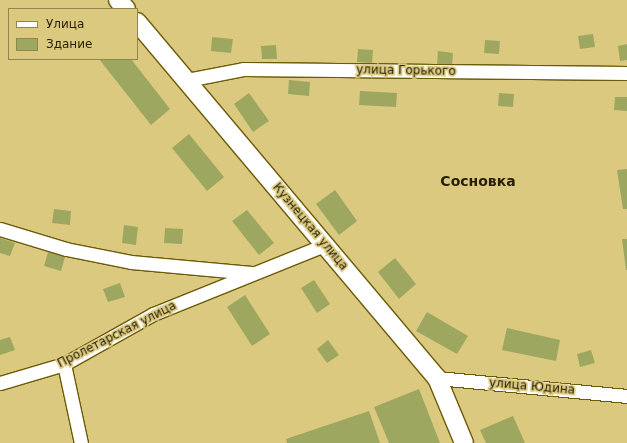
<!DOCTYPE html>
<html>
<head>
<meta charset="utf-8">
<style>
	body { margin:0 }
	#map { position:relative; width:627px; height:443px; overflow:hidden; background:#dcc980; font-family:"DejaVu Sans",sans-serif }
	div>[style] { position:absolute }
	.building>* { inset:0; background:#9ea760 }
	.roads { filter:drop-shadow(1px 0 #6c5b06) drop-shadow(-1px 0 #6c5b06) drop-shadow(0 1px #6c5b06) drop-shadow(0 -1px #6c5b06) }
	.minor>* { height:13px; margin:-6.5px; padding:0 6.5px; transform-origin:6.5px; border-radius:6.5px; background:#fff }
	.secondary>* { height:18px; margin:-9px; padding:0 9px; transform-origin:9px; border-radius:9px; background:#fff }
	span { translate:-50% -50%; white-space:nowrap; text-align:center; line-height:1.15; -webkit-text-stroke:3.5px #dcc980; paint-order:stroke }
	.street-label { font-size:12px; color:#251e01 }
	.quarter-label { font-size:14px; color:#251e01; font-weight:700 }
	.legend { position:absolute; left:8px; top:8px; width:130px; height:52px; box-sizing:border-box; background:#dcc980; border:1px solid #93854d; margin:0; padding:5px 7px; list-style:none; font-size:12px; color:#251e01 }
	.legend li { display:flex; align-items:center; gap:8px; height:20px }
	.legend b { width:20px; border:1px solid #93854d }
</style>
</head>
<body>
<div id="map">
	<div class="building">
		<i style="clip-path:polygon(593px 34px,595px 47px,580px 49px,578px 36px)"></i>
		<i style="clip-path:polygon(212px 37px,233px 39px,231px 53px,211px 51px)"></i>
		<i style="clip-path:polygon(485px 40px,500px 41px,499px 54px,484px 53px)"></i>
		<i style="clip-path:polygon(627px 44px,627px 60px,620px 61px,618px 46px)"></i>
		<i style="clip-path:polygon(276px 45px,277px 59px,262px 59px,261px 46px)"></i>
		<i style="clip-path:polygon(358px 49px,373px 50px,372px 63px,357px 62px)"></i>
		<i style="clip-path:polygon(438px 51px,453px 53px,452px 66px,437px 65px)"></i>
		<i style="clip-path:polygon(99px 59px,131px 59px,170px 109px,151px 125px)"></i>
		<i style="clip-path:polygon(289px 80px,310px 82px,309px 96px,288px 94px)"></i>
		<i style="clip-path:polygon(360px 91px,397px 93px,396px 107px,359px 105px)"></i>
		<i style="clip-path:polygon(249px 93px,269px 121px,253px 132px,234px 104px)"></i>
		<i style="clip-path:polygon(499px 93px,514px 94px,513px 107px,498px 106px)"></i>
		<i style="clip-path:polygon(615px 97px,627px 97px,627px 111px,614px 110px)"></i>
		<i style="clip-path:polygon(189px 134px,224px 177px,207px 191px,172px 148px)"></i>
		<i style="clip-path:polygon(627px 169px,627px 209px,623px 209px,617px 170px)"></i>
		<i style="clip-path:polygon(335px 190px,357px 221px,339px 235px,316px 204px)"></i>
		<i style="clip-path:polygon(54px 209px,71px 211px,70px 225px,52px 223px)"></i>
		<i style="clip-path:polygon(247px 210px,274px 243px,259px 255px,232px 221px)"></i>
		<i style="clip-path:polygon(124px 225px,138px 227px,136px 245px,122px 243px)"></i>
		<i style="clip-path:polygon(165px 228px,183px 229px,182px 244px,164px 243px)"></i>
		<i style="clip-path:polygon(0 238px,15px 243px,10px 256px,0 253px)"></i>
		<i style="clip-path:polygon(622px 239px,627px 239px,627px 270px,626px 270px)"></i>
		<i style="clip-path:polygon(48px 252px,65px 257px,61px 271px,44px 266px)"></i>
		<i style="clip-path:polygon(395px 258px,416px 284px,399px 299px,378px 272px)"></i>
		<i style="clip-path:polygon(314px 280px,330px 304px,317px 313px,301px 288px)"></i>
		<i style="clip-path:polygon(120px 283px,125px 297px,108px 302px,103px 289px)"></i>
		<i style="clip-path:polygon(245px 295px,270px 334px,252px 346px,227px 307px)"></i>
		<i style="clip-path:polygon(427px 312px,468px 336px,457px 354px,416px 331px)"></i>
		<i style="clip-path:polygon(507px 328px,560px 340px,556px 361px,502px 350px)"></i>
		<i style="clip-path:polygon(10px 337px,15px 350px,0 355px,0 340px)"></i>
		<i style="clip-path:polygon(328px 340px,339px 355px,327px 363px,317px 349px)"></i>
		<i style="clip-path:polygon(591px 350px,595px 363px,580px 367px,577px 354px)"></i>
		<i style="clip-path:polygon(419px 389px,440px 443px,389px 443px,374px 407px)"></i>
		<i style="clip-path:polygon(369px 411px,380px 443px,287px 443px,286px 439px)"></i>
		<i style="clip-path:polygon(513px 416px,525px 443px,486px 443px,480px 430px)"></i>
	</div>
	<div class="roads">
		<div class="minor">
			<i style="left:187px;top:80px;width:57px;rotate:-11.1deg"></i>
			<i style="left:243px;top:69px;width:384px;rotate:0.6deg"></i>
			<i style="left:0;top:229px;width:69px;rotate:16.9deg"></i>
			<i style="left:66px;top:249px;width:66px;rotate:11.3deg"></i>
			<i style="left:131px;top:262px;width:121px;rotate:5.2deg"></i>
			<i style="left:64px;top:364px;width:81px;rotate:77.9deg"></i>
			<i style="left:437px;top:378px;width:191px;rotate:5.4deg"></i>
			<i style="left:0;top:383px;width:67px;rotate:-16.5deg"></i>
			<i style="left:64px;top:364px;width:102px;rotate:-29.3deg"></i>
			<i style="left:153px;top:314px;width:185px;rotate:-21.9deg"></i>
		</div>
		<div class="secondary">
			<i style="left:118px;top:0;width:12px;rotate:48deg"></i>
			<i style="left:137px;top:22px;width:466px;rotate:49.9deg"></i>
			<i style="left:437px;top:378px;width:70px;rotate:67.4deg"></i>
		</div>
	</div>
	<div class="street-label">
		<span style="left:406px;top:71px;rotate:1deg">улица Горького</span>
		<span style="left:310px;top:227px;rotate:50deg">Кузнецкая улица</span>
		<span style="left:117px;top:335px;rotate:-27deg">Пролетарская улица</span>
		<span style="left:532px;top:387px;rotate:5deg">улица Юдина</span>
	</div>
	<div class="quarter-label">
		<span style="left:478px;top:181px">Сосновка</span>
	</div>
	<ul class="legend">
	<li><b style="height:5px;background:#fff"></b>Улица</li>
	<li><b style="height:11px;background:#9ea760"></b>Здание</li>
	</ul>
</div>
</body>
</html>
